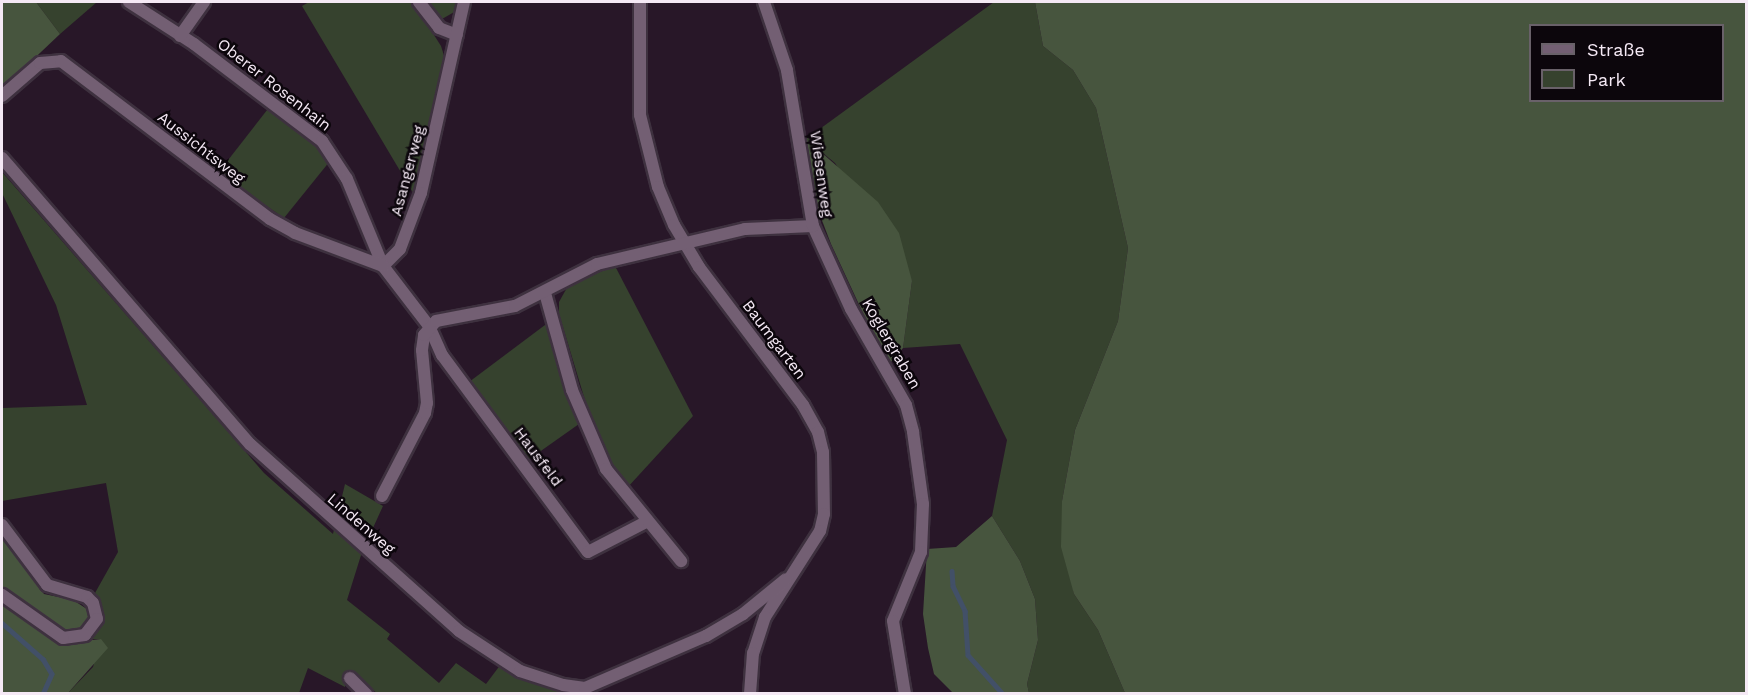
<!DOCTYPE html>
<html>
<head>
<meta charset="utf-8">
<style>
	body { margin:0 }
	#map { position:relative; width:1748px; height:695px; overflow:hidden; background:#281728; font-family:"Work Sans",sans-serif }
	div>[style] { position:absolute }
	.green>* { inset:0; background:#36422e }
	.forest>* { inset:0; background:#47553e }
	.stream>* { height:4.5px; margin:-2.25px; padding:0 2.25px; transform-origin:2.25px; border-radius:2.25px; background:#425067 }
	.roads { filter:drop-shadow(2px 0 #3e313f) drop-shadow(-2px 0 #3e313f) drop-shadow(0 2px #3e313f) drop-shadow(0 -2px #3e313f) }
	.street>* { height:12px; margin:-6px; padding:0 6px; transform-origin:6px; border-radius:6px; background:#735f73 }
	span { translate:-50% -50%; white-space:nowrap; text-align:center; line-height:1.15; -webkit-text-stroke:5px #0c060c; paint-order:stroke }
	.street-label { font-size:16px; color:#f5e9f5 }
	.frame { position:absolute; inset:0; border:3px solid #f5e9f5; pointer-events:none }
	.legend { position:absolute; left:1529px; top:24px; width:195px; height:78px; box-sizing:border-box; background:#0c060c; border:2px solid #696169; margin:0; padding:8px 10px; list-style:none; font-size:18px; color:#f5e9f5 }
	.legend li { display:flex; align-items:center; gap:12px; height:30px }
	.legend b { width:30px; border:2px solid #696169 }
</style>
</head>
<body>
<div id="map">
	<div class="green">
		<i style="clip-path:polygon(36px 2px,97px 2px,60px 34px)"></i>
		<i style="clip-path:polygon(309px 2px,413px 2px,441px 46px,445px 59px,415px 196px,302px 6px)"></i>
		<i style="clip-path:polygon(425px 2px,458px 2px,456px 11px,442px 19px,433px 15px)"></i>
		<i style="clip-path:polygon(994px 2px,1035px 2px,1043px 46px,1073px 70px,1096px 108px,1128px 248px,1118px 321px,1075px 430px,1062px 501px,1074px 594px,1098px 630px,1125px 693px,1029px 693px,1027px 684px,1038px 640px,1035px 599px,1020px 561px,992px 516px,1007px 440px,960px 344px,903px 348px,912px 281px,835px 163px,806px 139px)"></i>
		<i style="clip-path:polygon(271px 105px,314px 139px,330px 161px,284px 218px,218px 173px)"></i>
		<i style="clip-path:polygon(2px 172px,264px 473px,333px 534px,345px 484px,383px 506px,362px 552px,347px 600px,390px 634px,387px 639px,439px 683px,456px 663px,486px 684px,501px 664px,571px 693px,377px 693px,347px 672px,345px 687px,308px 668px,299px 693px,68px 693px,93px 667px,101px 639px,92px 639px,101px 621px,95px 593px,118px 552px,106px 483px,2px 501px,3px 408px,87px 405px,56px 305px,2px 193px)"></i>
		<i style="clip-path:polygon(615px 266px,693px 416px,627px 488px,611px 466px,594px 430px,559px 314px,559px 302px,569px 284px)"></i>
		<i style="clip-path:polygon(549px 322px,579px 424px,528px 460px,469px 382px)"></i>
	</div>
	<div class="forest">
		<i style="clip-path:polygon(2px 2px,36px 2px,60px 34px,2px 89px)"></i>
		<i style="clip-path:polygon(evenodd,1035px 2px,1746px 2px,1746px 693px,1125px 693px,1098px 630px,1074px 594px,1061px 547px,1062px 501px,1075px 430px,1118px 321px,1128px 248px,1096px 108px,1073px 70px,1043px 46px,1035px 2px,1530px 26px,1722px 26px,1722px 100px,1530px 100px,1530px 26px)"></i>
		<i style="clip-path:polygon(806px 139px,878px 202px,899px 233px,912px 281px,903px 348px,891px 362px,868px 324px,831px 244px,818px 210px)"></i>
		<i style="clip-path:polygon(992px 516px,1020px 561px,1035px 599px,1038px 640px,1027px 684px,1029px 693px,953px 693px,934px 674px,928px 648px,923px 614px,927px 549px,956px 547px)"></i>
		<i style="clip-path:polygon(2px 537px,44px 594px,73px 600px,90px 611px,86px 628px,72px 638px,2px 591px)"></i>
		<i style="clip-path:polygon(2px 603px,54px 640px,66px 643px,101px 639px,108px 648px,68px 693px,2px 693px)"></i>
	</div>
	<div class="stream">
		<i style="left:952px;top:571px;width:15px;rotate:86deg"></i>
		<i style="left:953px;top:586px;width:28px;rotate:64deg"></i>
		<i style="left:965px;top:611px;width:44px;rotate:86.1deg"></i>
		<i style="left:968px;top:655px;width:52px;rotate:48.1deg"></i>
		<i style="left:2px;top:623px;width:55px;rotate:41.3deg"></i>
		<i style="left:43px;top:659px;width:17px;rotate:59deg"></i>
		<i style="left:52px;top:674px;width:22px;rotate:114deg"></i>
	</div>
	<div class="roads">
		<div class="street">
			<i style="left:129px;top:2px;width:77px;rotate:32.9deg"></i>
			<i style="left:194px;top:44px;width:161px;rotate:37.2deg"></i>
			<i style="left:322px;top:141px;width:45px;rotate:56.7deg"></i>
			<i style="left:347px;top:179px;width:94px;rotate:67.5deg"></i>
			<i style="left:419px;top:2px;width:33px;rotate:52deg"></i>
			<i style="left:439px;top:28px;width:19px;rotate:21deg"></i>
			<i style="left:464px;top:2px;width:196px;rotate:102.7deg"></i>
			<i style="left:421px;top:193px;width:60px;rotate:110.6deg"></i>
			<i style="left:400px;top:249px;width:24px;rotate:135deg"></i>
			<i style="left:383px;top:266px;width:76px;rotate:52.5deg"></i>
			<i style="left:429px;top:326px;width:32px;rotate:66deg"></i>
			<i style="left:442px;top:355px;width:245px;rotate:53.5deg"></i>
			<i style="left:588px;top:552px;width:65px;rotate:-27.3deg"></i>
			<i style="left:640px;top:2px;width:113px;rotate:90deg"></i>
			<i style="left:640px;top:115px;width:74px;rotate:76deg"></i>
			<i style="left:658px;top:187px;width:41px;rotate:67.2deg"></i>
			<i style="left:674px;top:225px;width:49px;rotate:59.2deg"></i>
			<i style="left:699px;top:267px;width:173px;rotate:53deg"></i>
			<i style="left:803px;top:405px;width:31px;rotate:61deg"></i>
			<i style="left:818px;top:432px;width:21px;rotate:76deg"></i>
			<i style="left:823px;top:452px;width:62px;rotate:89.1deg"></i>
			<i style="left:824px;top:514px;width:17px;rotate:103deg"></i>
			<i style="left:820px;top:531px;width:102px;rotate:122.6deg"></i>
			<i style="left:765px;top:617px;width:38px;rotate:108deg"></i>
			<i style="left:753px;top:653px;width:41px;rotate:94.2deg"></i>
			<i style="left:180px;top:36px;width:42px;rotate:-54.8deg"></i>
			<i style="left:2px;top:96px;width:50px;rotate:-41deg"></i>
			<i style="left:40px;top:63px;width:21px;rotate:-5deg"></i>
			<i style="left:61px;top:61px;width:262px;rotate:37.1deg"></i>
			<i style="left:270px;top:219px;width:29px;rotate:29deg"></i>
			<i style="left:295px;top:233px;width:94px;rotate:20.6deg"></i>
			<i style="left:2px;top:158px;width:379px;rotate:49.1deg"></i>
			<i style="left:250px;top:444px;width:280px;rotate:41.8deg"></i>
			<i style="left:459px;top:631px;width:73px;rotate:33.3deg"></i>
			<i style="left:520px;top:671px;width:45px;rotate:18deg"></i>
			<i style="left:563px;top:685px;width:22px;rotate:8deg"></i>
			<i style="left:585px;top:688px;width:132px;rotate:-23.3deg"></i>
			<i style="left:706px;top:636px;width:43px;rotate:-30.7deg"></i>
			<i style="left:743px;top:614px;width:55px;rotate:-39.1deg"></i>
			<i style="left:813px;top:226px;width:91px;rotate:65.4deg"></i>
			<i style="left:851px;top:309px;width:111px;rotate:60.2deg"></i>
			<i style="left:906px;top:405px;width:28px;rotate:75deg"></i>
			<i style="left:913px;top:432px;width:73px;rotate:82.1deg"></i>
			<i style="left:923px;top:504px;width:48px;rotate:92.4deg"></i>
			<i style="left:921px;top:552px;width:74px;rotate:112.1deg"></i>
			<i style="left:893px;top:621px;width:74px;rotate:80.7deg"></i>
			<i style="left:545px;top:293px;width:101px;rotate:74.4deg"></i>
			<i style="left:572px;top:390px;width:86px;rotate:66.7deg"></i>
			<i style="left:606px;top:469px;width:119px;rotate:50.8deg"></i>
			<i style="left:382px;top:496px;width:93px;rotate:-62.6deg"></i>
			<i style="left:425px;top:413px;width:10px;rotate:-79deg"></i>
			<i style="left:427px;top:403px;width:53px;rotate:-95.4deg"></i>
			<i style="left:422px;top:350px;width:15px;rotate:-82deg"></i>
			<i style="left:424px;top:335px;width:18px;rotate:-49deg"></i>
			<i style="left:436px;top:321px;width:80px;rotate:-10.8deg"></i>
			<i style="left:515px;top:306px;width:92px;rotate:-27.1deg"></i>
			<i style="left:597px;top:264px;width:152px;rotate:-13.3deg"></i>
			<i style="left:745px;top:229px;width:68px;rotate:-2.5deg"></i>
			<i style="left:813px;top:226px;width:158px;rotate:-99.5deg"></i>
			<i style="left:787px;top:70px;width:72px;rotate:-108.7deg"></i>
			<i style="left:2px;top:525px;width:75px;rotate:53.1deg"></i>
			<i style="left:47px;top:585px;width:42px;rotate:16.7deg"></i>
			<i style="left:87px;top:597px;width:8px;rotate:45deg"></i>
			<i style="left:93px;top:603px;width:16px;rotate:76deg"></i>
			<i style="left:97px;top:619px;width:20px;rotate:127deg"></i>
			<i style="left:85px;top:635px;width:22px;rotate:172deg"></i>
			<i style="left:63px;top:638px;width:75px;rotate:-144.8deg"></i>
			<i style="left:350px;top:678px;width:23px;rotate:45deg"></i>
		</div>
	</div>
	<div class="street-label">
		<span style="left:274px;top:85px;rotate:38deg">Oberer Rosenhain</span>
		<span style="left:201px;top:148px;rotate:38deg">Aussichtsweg</span>
		<span style="left:408px;top:171px;rotate:-75deg">Asangerweg</span>
		<span style="left:821px;top:174px;rotate:82deg">Wiesenweg</span>
		<span style="left:774px;top:340px;rotate:53deg">Baumgarten</span>
		<span style="left:891px;top:344px;rotate:60deg">Koglergraben</span>
		<span style="left:538px;top:457px;rotate:53deg">Hausfeld</span>
		<span style="left:361px;top:524px;rotate:41deg">Lindenweg</span>
	</div>
	<div class="frame"></div>
	<ul class="legend">
	<li><b style="height:8px;background:#735f73"></b>Straße</li>
	<li><b style="height:16px;background:#36422e"></b>Park</li>
	</ul>
</div>
</body>
</html>
